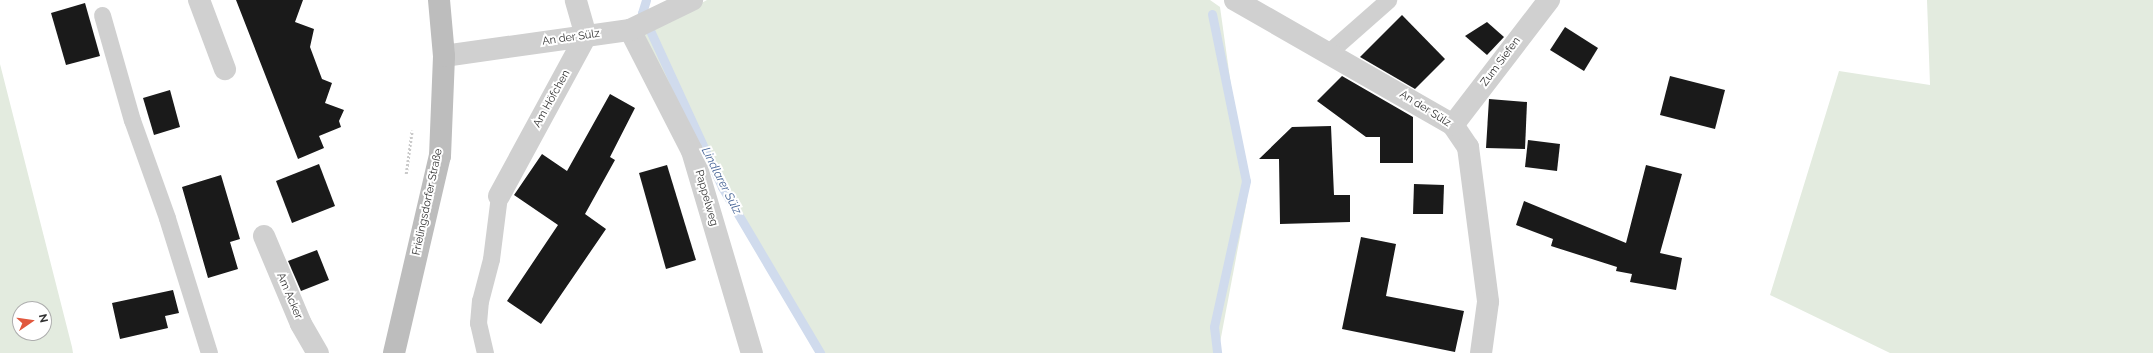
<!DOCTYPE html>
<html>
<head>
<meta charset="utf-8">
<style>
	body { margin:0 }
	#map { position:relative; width:2153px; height:353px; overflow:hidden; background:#fff; font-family:Raleway,sans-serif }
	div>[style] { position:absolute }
	.green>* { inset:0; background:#e3ebdf }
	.stream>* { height:9px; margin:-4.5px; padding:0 4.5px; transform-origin:4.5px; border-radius:4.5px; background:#d0dbed }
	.building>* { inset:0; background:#1a1a1a }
	.path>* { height:2.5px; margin-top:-1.25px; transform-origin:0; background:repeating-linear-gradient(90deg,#cacaca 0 2px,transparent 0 4px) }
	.lane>* { height:17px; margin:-8.5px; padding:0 8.5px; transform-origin:8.5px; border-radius:8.5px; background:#d0d0d0 }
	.street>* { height:22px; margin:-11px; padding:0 11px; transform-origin:11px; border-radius:11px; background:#d0d0d0 }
	.secondary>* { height:22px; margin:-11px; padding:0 11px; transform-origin:11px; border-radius:11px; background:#bdbdbd }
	span { translate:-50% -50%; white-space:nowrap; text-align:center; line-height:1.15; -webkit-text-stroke:4px #fff; paint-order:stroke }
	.street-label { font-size:11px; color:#333 }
	.water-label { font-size:12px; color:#426194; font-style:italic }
	.north { position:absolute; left:12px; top:301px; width:40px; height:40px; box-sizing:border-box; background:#fff; border:1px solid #adadad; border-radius:50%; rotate:77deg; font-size:11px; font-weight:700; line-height:16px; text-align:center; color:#333 }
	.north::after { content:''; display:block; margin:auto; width:14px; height:18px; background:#e1583e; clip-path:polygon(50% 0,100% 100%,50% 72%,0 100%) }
</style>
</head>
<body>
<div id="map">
	<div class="green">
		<i style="clip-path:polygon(707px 0,1210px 0,1220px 7px,1247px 200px,1218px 353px,820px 353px,641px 36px)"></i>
		<i style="clip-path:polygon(1927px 0,2153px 0,2153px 353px,1890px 353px,1770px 295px,1839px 71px,1930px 85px)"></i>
		<i style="clip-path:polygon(evenodd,0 64px,72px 347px,73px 353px,0 353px,0 64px,20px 309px,44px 309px,44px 333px,20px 333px,20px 309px)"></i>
	</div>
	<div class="stream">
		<i style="left:646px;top:0;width:14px;rotate:107deg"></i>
		<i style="left:642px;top:13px;width:192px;rotate:65.3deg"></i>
		<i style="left:722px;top:187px;width:193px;rotate:59.4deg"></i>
		<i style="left:1212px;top:14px;width:170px;rotate:78.5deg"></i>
		<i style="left:1246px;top:181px;width:149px;rotate:102.4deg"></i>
		<i style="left:1214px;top:327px;width:26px;rotate:83deg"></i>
	</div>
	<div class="building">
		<i style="clip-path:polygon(236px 0,303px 0,295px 22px,314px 29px,310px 47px,322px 79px,332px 83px,325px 103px,344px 110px,339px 121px,341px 127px,319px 136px,324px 148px,298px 159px)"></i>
		<i style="clip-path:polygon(85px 3px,100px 56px,66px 65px,51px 13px)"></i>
		<i style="clip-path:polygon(1402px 15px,1445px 59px,1415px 89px,1360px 57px)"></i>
		<i style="clip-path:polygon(1487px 22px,1504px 37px,1487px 55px,1465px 36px)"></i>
		<i style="clip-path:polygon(1565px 27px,1598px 48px,1584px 71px,1550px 50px)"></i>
		<i style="clip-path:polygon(1342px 76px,1413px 117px,1413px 163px,1380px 163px,1380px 137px,1366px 137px,1317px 101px)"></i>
		<i style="clip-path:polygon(1670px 76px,1725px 90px,1715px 129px,1660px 115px)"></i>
		<i style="clip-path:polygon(170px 90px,180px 127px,154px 135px,143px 98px)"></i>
		<i style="clip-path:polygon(610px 94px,635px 108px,610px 157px,615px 160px,585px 214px,606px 229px,541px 324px,507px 301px,558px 225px,514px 195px,542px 154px,567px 171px)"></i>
		<i style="clip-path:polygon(1489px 99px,1527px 102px,1525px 149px,1486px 148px)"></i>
		<i style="clip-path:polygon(1331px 126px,1334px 195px,1350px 195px,1350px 222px,1280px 224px,1279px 159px,1259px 159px,1292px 127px)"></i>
		<i style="clip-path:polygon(1528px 140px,1560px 144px,1557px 171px,1525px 167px)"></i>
		<i style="clip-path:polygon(319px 164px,335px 206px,292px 223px,276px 181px)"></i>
		<i style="clip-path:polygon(667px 165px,696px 260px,666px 269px,639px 173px)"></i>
		<i style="clip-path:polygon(1646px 165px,1682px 174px,1660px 253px,1682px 258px,1676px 290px,1630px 282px,1632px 274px,1616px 271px,1617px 267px,1551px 246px,1553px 239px,1516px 225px,1524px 201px,1626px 243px)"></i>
		<i style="clip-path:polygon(221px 175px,240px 239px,230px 242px,238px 269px,208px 278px,182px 187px)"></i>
		<i style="clip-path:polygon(1414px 184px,1444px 185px,1443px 214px,1413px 214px)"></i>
		<i style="clip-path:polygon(1361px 237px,1396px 244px,1386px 296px,1464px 311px,1455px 352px,1342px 329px)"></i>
		<i style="clip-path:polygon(317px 250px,329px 280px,301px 291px,288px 261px)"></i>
		<i style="clip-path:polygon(173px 290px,179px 313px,165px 316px,168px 328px,120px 339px,112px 303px)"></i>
	</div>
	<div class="path">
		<i style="left:406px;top:174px;width:44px;rotate:-82.2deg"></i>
	</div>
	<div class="lane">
		<i style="left:102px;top:15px;width:109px;rotate:74.1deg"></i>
		<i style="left:132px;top:120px;width:104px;rotate:70.3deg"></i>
		<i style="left:167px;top:218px;width:141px;rotate:72.7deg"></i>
		<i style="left:1329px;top:52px;width:79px;rotate:-41.4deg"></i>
		<i style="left:485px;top:353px;width:31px;rotate:-103deg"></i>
		<i style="left:478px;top:323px;width:22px;rotate:-85deg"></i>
		<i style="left:480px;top:301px;width:43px;rotate:-75.3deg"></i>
		<i style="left:491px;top:259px;width:64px;rotate:-82.8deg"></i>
	</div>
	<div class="street">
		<i style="left:199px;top:0;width:74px;rotate:69.4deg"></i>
		<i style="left:1235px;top:0;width:251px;rotate:29.8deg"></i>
		<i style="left:1453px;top:125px;width:27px;rotate:56deg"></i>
		<i style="left:1468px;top:147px;width:156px;rotate:82.6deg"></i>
		<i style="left:1488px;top:302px;width:51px;rotate:97.8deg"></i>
		<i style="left:630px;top:30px;width:136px;rotate:62.9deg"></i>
		<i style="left:692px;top:151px;width:211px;rotate:73.5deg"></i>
		<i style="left:444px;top:56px;width:188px;rotate:-8deg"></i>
		<i style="left:630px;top:30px;width:69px;rotate:-25.8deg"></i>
		<i style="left:1453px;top:125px;width:158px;rotate:-52.5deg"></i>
		<i style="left:499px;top:196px;width:182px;rotate:-61.5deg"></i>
		<i style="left:586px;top:36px;width:37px;rotate:-106deg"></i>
		<i style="left:264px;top:236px;width:95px;rotate:67.2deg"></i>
		<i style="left:301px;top:324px;width:34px;rotate:60deg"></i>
	</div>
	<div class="secondary">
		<i style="left:394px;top:353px;width:202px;rotate:-76.9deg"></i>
		<i style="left:440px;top:156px;width:100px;rotate:-87.7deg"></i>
		<i style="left:444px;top:56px;width:56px;rotate:-95.1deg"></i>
	</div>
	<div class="street-label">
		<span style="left:571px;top:38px;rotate:-8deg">An der Sülz</span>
		<span style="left:1501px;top:62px;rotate:-53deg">Zum Siefen</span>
		<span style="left:552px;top:99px;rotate:-61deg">Am Höfchen</span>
		<span style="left:1425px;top:109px;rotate:32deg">An der Sülz</span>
		<span style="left:706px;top:198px;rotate:74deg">Pappelweg</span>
		<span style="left:428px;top:202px;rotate:-78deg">Frielingsdorfer Straße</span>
		<span style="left:289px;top:296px;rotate:67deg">Am Acker</span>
	</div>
	<div class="water-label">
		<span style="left:721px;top:181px;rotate:63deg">Lindlarer Sülz</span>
	</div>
	<div class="north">N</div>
</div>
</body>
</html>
